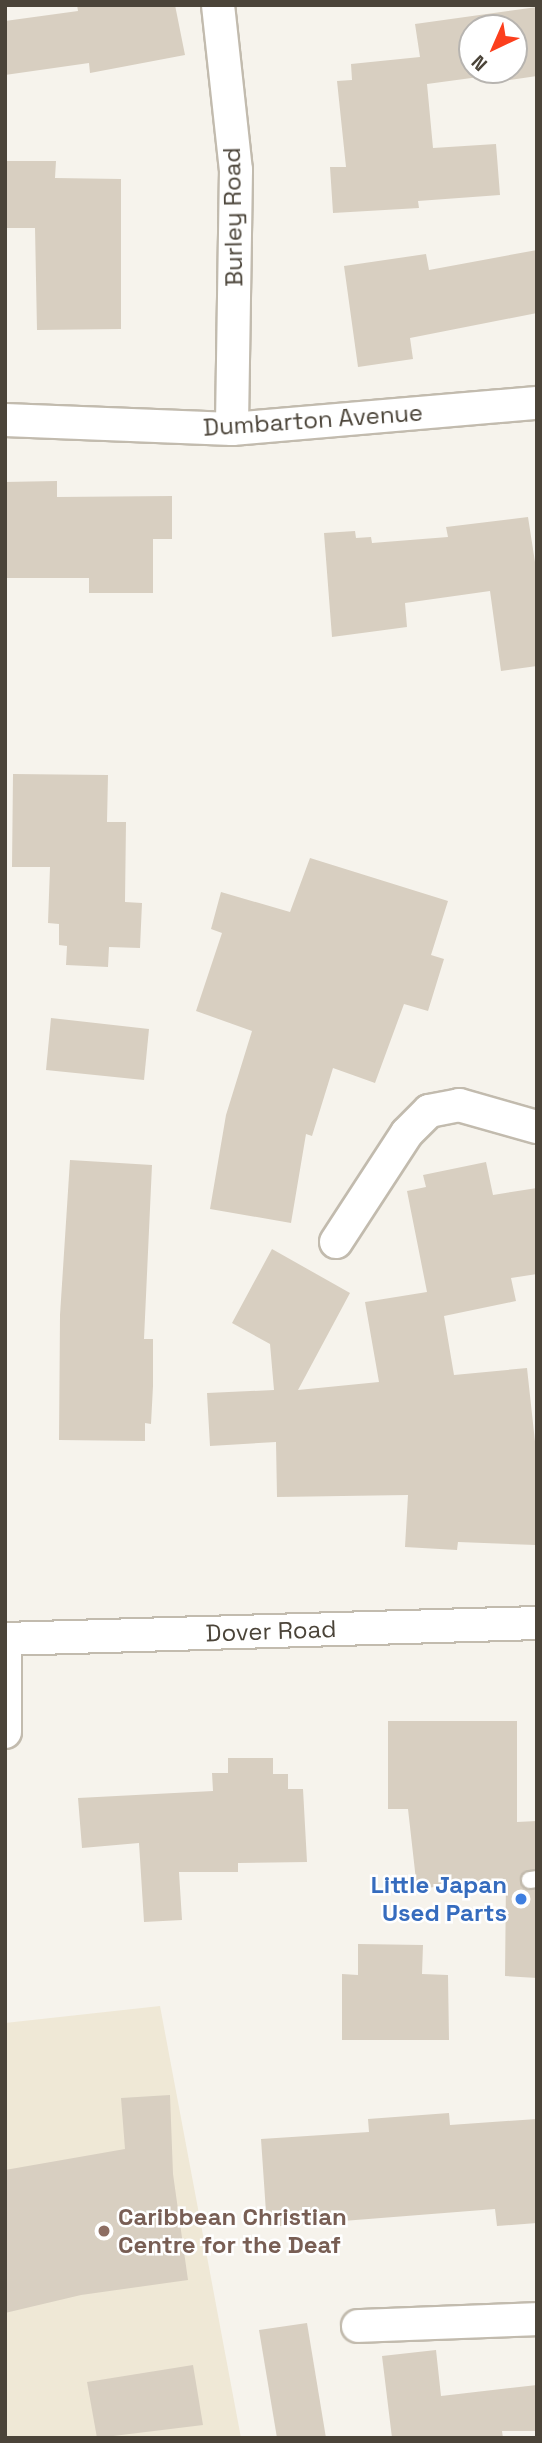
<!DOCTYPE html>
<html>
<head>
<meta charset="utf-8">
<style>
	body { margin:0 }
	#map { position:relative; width:542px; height:2443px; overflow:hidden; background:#f6f3ec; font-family:"Space Grotesk",sans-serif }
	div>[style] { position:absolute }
	.education>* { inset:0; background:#efe8d6 }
	.building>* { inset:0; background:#d8cfc1 }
	.roads { filter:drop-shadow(2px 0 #c2bbae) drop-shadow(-2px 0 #c2bbae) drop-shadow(0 2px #c2bbae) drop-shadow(0 -2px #c2bbae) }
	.lane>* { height:16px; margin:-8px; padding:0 8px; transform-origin:8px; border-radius:8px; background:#fff }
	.street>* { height:32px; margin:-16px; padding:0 16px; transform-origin:16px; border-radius:16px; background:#fff }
	.dots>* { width:19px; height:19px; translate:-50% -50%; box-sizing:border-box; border:4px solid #fff; border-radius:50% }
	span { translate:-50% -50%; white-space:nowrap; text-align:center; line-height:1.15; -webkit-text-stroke:5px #fff; paint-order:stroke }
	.street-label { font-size:24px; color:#4b4439 }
	.shop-label { font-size:24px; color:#366cbe; font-weight:700 }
	.right { translate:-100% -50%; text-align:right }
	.education-label { font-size:24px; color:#785e54; font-weight:700 }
	.left { translate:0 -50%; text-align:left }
	.frame { position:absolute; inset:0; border:7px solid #4b4439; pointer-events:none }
	.north { position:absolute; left:458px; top:14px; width:70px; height:70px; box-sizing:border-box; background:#fff; border:2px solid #b7b4b0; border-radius:50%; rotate:224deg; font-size:19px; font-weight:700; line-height:28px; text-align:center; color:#4b4439 }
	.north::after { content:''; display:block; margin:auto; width:24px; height:32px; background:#fc3f1d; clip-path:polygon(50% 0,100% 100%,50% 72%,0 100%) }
</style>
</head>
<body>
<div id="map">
	<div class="education">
		<i style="clip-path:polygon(160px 2006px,241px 2438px,5px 2438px,5px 2023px)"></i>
	</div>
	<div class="building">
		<i style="clip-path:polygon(77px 5px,175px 5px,185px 55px,90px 73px,89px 63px,5px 75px,5px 21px,78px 11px)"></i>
		<i style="clip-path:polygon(evenodd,537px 7px,537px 76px,502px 81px,501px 74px,427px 84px,433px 148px,496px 144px,500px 195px,418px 201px,419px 208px,333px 213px,330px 167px,346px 167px,337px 81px,352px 80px,351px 64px,420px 57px,415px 24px,537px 7px,472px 28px,514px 28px,514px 70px,472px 70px,472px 28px)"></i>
		<i style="clip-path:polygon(5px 161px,56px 161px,55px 178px,121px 179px,121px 329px,37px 330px,35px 228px,5px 228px)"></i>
		<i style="clip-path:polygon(537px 250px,537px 313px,410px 338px,413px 359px,358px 367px,344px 266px,426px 254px,429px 270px)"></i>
		<i style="clip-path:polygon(57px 481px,57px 497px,172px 496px,172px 539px,153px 539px,153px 593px,89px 593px,89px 578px,5px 578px,5px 482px)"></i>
		<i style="clip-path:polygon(528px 517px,537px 575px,537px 666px,501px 671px,490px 591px,405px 603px,407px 627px,332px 637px,324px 533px,355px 531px,356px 538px,371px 537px,372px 543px,448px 537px,446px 527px)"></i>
		<i style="clip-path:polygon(13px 774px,108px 775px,107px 822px,126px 822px,125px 902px,142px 903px,140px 948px,109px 947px,108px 967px,66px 965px,67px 946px,59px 945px,59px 924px,48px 923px,50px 867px,12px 867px)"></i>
		<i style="clip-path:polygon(310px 858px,448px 901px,431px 955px,444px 959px,428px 1011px,404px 1004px,375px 1083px,333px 1068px,312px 1136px,306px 1134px,291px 1223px,210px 1209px,226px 1115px,252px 1031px,196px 1011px,222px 933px,211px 929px,221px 892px,290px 912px)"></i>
		<i style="clip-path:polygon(51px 1018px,149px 1029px,144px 1080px,46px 1070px)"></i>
		<i style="clip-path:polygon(70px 1160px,152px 1165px,144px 1339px,153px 1339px,153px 1386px,151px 1424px,145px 1423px,145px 1441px,59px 1440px,60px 1315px)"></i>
		<i style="clip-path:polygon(486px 1162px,493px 1195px,537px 1188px,537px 1274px,511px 1278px,516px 1301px,444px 1316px,454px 1375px,527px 1368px,537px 1460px,536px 1545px,458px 1542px,457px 1550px,405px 1547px,408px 1495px,277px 1497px,276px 1442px,210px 1446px,207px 1393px,274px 1390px,270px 1344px,232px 1323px,272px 1249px,350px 1293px,298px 1390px,379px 1382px,365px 1302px,427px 1292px,407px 1191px,426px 1187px,423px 1175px)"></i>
		<i style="clip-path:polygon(388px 1721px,517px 1721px,517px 1822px,537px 1821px,537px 1869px,524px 1871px,520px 1881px,525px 1889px,537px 1890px,537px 1978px,505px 1976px,506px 1879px,417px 1889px,408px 1809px,388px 1809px)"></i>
		<i style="clip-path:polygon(228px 1758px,273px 1758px,273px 1774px,288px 1774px,288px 1789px,303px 1789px,307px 1862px,238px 1863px,238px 1872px,179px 1872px,182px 1920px,144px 1922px,139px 1843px,82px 1848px,78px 1798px,213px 1791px,212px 1773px,228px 1773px)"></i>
		<i style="clip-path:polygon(358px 1944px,423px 1945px,422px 1974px,448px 1975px,449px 2040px,342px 2040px,342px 1974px,358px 1975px)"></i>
		<i style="clip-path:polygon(170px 2095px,173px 2174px,188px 2280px,81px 2295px,5px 2313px,5px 2170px,125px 2149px,121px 2098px)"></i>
		<i style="clip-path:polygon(449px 2113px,450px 2125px,537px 2119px,537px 2223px,497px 2226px,495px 2209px,267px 2227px,261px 2139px,369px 2132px,368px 2119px)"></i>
		<i style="clip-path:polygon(307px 2323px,326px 2438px,277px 2438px,259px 2330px)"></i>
		<i style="clip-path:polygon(436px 2350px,441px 2396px,537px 2385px,537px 2431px,502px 2431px,503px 2438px,392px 2438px,382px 2356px)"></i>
		<i style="clip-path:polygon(193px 2365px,203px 2425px,97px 2438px,87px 2382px)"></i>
	</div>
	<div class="roads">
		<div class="lane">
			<i style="left:530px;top:1880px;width:7px;rotate:-8deg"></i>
		</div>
		<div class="street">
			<i style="left:218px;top:5px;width:166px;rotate:83.8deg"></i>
			<i style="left:236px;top:170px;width:259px;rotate:90.9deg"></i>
			<i style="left:5px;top:420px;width:227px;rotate:2.3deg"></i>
			<i style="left:232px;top:429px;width:306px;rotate:-4.9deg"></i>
			<i style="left:336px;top:1242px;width:130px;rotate:-56.9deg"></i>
			<i style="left:407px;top:1133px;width:31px;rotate:-45deg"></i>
			<i style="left:429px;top:1111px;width:31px;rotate:-11deg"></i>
			<i style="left:459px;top:1105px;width:81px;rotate:15.8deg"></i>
			<i style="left:5px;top:1639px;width:532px;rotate:-1.72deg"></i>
			<i style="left:5px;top:1654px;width:78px;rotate:90deg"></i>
			<i style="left:358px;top:2326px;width:179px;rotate:-2.2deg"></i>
		</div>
	</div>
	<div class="dots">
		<i style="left:521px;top:1899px;background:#3f7fe0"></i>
		<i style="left:104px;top:2231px;background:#8d6e63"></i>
	</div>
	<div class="street-label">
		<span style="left:233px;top:217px;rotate:-91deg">Burley Road</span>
		<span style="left:313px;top:420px;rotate:-4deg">Dumbarton Avenue</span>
		<span style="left:271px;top:1631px;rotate:-2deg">Dover Road</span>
	</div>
	<div class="shop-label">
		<span class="right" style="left:507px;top:1899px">Little Japan<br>Used Parts</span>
	</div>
	<div class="education-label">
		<span class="left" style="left:118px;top:2231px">Caribbean Christian<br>Centre for the Deaf</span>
	</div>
	<div class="frame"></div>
	<div class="north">N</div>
</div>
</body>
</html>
